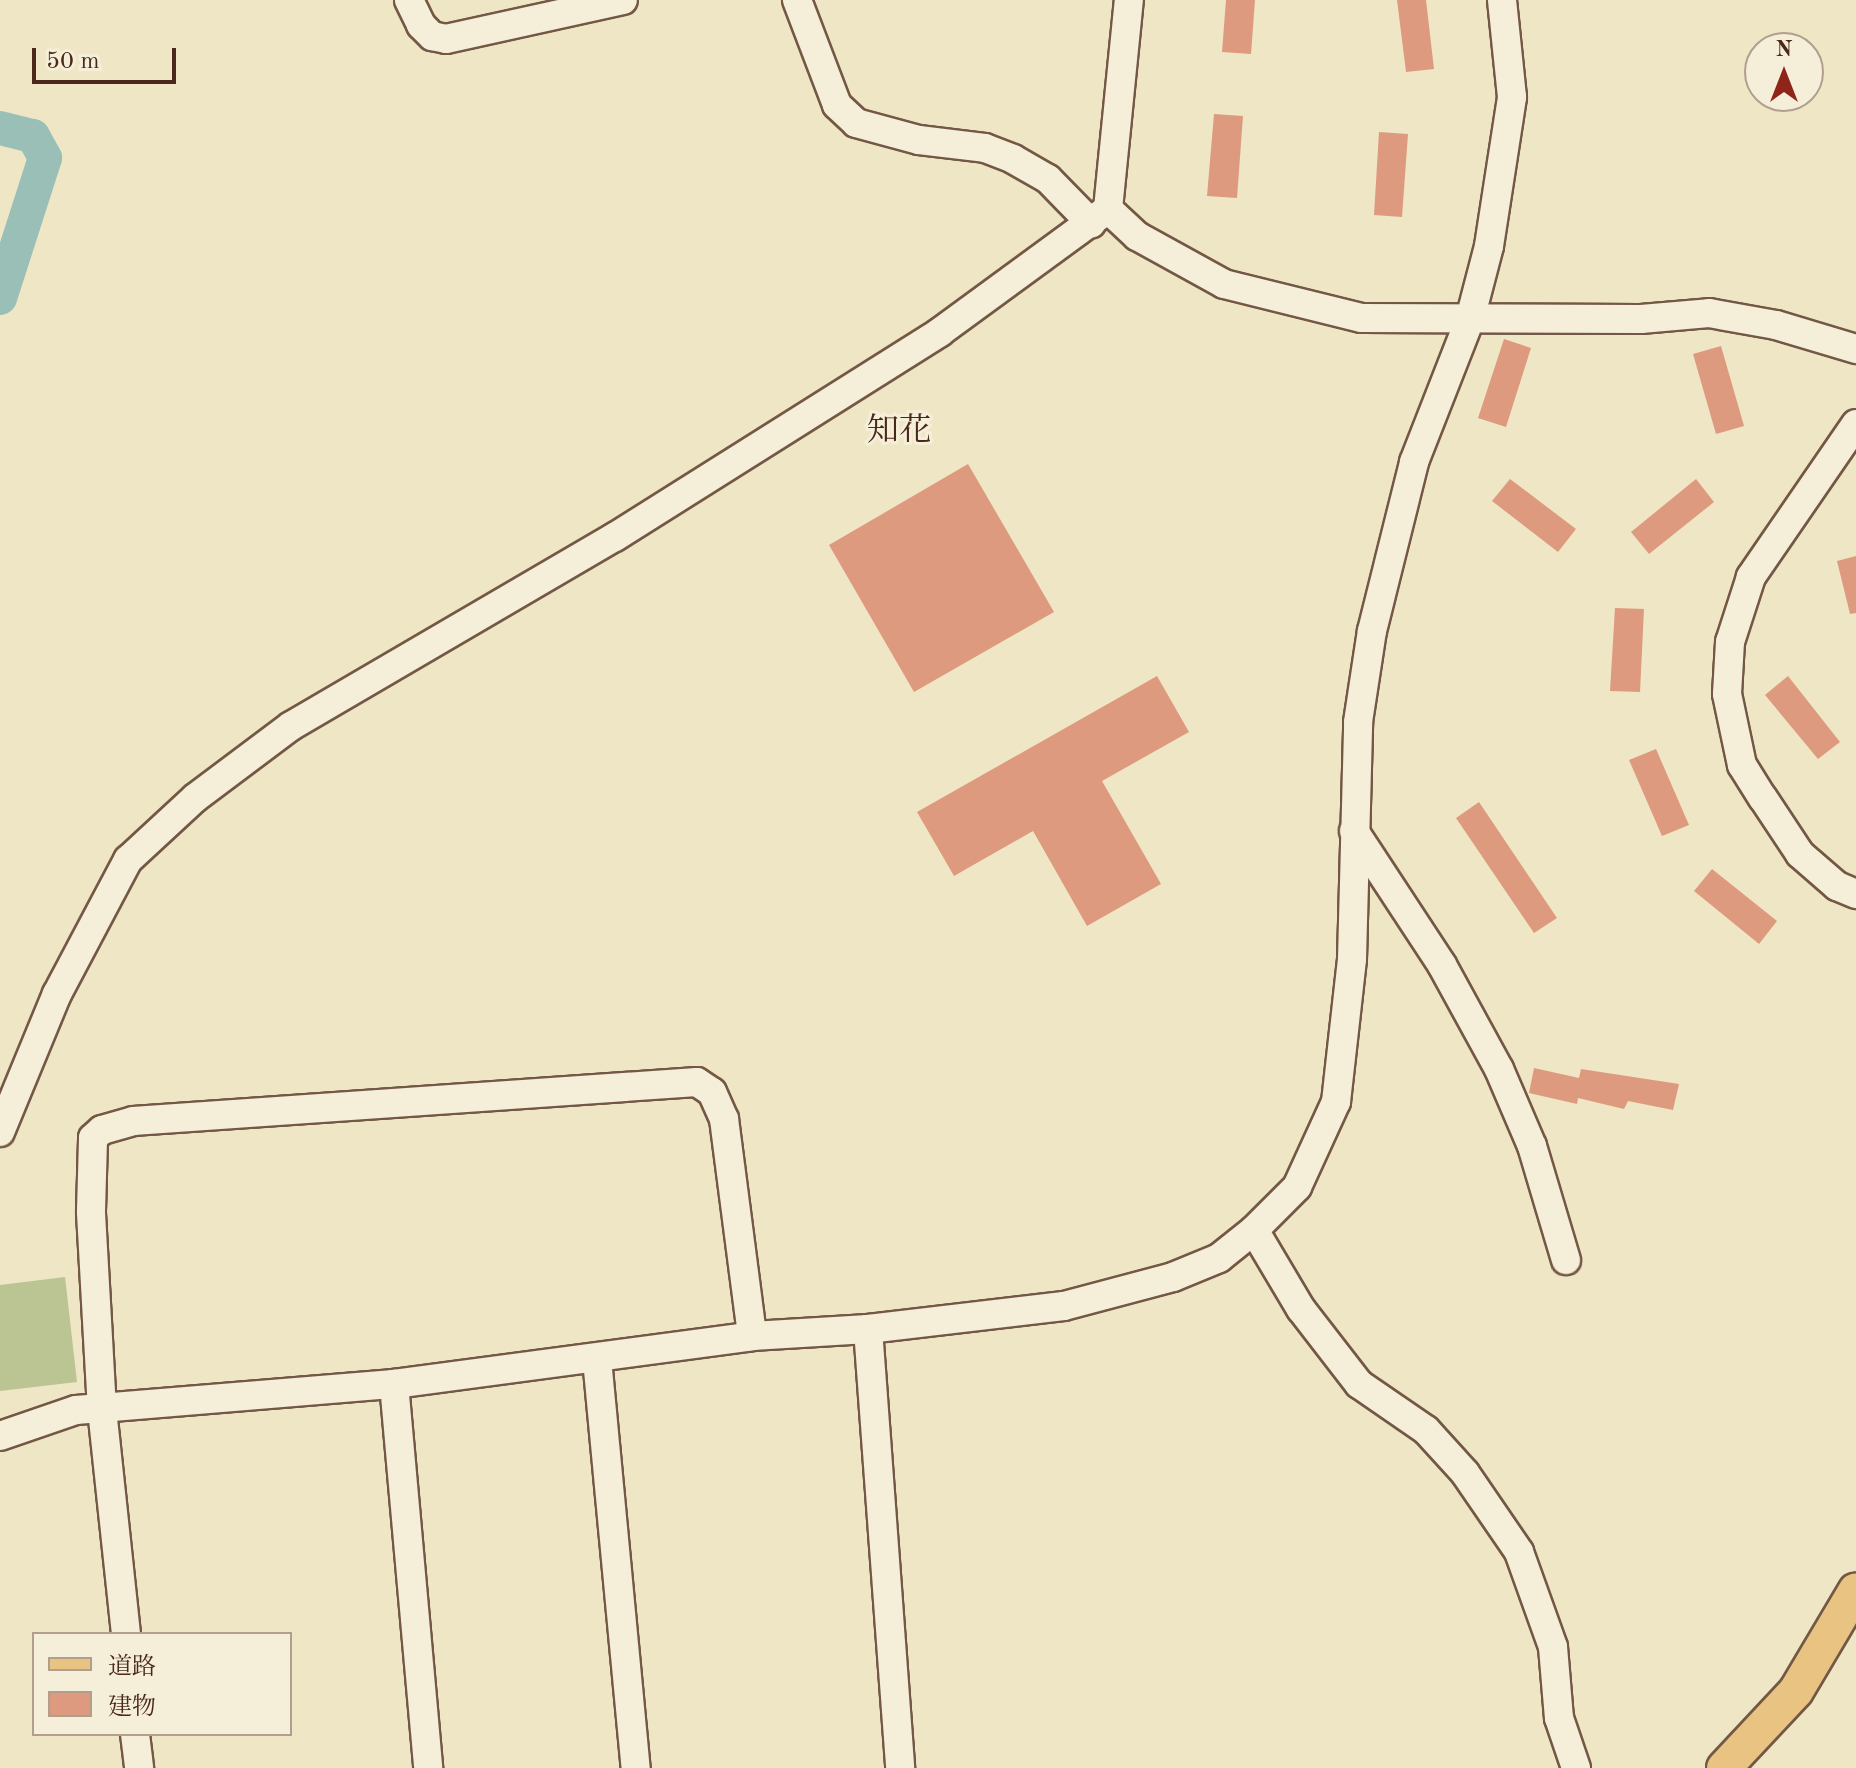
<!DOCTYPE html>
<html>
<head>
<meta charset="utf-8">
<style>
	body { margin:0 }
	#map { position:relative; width:1856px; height:1768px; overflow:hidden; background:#efe6c5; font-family:"Old Standard TT","Noto Serif JP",serif }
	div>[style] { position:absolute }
	.green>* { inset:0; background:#bbc493 }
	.river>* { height:34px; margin:-17px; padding:0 17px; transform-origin:17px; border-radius:17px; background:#9abfb6 }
	.building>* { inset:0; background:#de9a7e }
	.roads { filter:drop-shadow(2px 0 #735845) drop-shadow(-2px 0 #735845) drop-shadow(0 2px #735845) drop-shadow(0 -2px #735845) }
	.minor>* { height:28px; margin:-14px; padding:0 14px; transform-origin:14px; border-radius:14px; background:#f5efd9 }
	.major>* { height:34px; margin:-17px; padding:0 17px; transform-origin:17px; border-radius:17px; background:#e8c382 }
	span { translate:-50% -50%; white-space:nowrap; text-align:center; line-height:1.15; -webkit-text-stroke:6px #f5efd9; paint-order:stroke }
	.quarter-label { font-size:32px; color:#4a281a }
	.legend { position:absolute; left:32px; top:1632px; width:260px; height:104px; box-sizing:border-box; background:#f5efd9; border:2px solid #b19f8d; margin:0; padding:10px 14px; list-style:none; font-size:24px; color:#4a281a }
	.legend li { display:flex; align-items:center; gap:16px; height:40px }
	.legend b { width:40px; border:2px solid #b19f8d }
	.north { position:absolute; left:1744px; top:32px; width:80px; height:80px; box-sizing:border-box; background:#f5efd9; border:2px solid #b19f8d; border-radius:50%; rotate:0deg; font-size:22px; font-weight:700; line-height:32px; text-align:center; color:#4a281a }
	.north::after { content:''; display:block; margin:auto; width:28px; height:36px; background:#8f2418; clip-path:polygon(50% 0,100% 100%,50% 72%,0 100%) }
	.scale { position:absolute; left:32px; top:48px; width:144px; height:36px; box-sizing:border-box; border:4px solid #4a281a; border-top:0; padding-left:10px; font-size:24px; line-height:28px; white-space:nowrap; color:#4a281a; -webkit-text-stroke:6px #f5efd9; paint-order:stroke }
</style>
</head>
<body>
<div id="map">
	<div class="green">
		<i style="clip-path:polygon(65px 1277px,77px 1382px,0 1391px,0 1285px)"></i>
	</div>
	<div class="river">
		<i style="left:0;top:128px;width:34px;rotate:14deg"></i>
		<i style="left:33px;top:136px;width:25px;rotate:61deg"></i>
		<i style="left:45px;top:158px;width:147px;rotate:107.8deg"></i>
	</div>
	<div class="building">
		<i style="clip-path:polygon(1226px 0,1255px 0,1251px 54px,1222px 52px)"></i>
		<i style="clip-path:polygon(1397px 0,1426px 0,1434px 69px,1406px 72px)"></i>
		<i style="clip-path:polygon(1214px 114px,1243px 116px,1237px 198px,1207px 196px)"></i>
		<i style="clip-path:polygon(1379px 132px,1408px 134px,1402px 217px,1374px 215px)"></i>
		<i style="clip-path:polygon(1504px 339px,1531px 348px,1506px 427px,1478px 418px)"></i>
		<i style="clip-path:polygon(1721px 346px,1744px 426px,1716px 434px,1693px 354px)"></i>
		<i style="clip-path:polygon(968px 464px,1054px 612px,914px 692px,829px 545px)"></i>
		<i style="clip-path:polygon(1510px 479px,1576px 529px,1558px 552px,1492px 501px)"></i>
		<i style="clip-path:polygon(1696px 479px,1714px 502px,1649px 554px,1631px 532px)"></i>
		<i style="clip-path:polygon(1856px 556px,1856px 613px,1850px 614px,1837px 561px)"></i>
		<i style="clip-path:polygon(1615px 608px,1644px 609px,1640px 692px,1610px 691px)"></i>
		<i style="clip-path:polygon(1157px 676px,1189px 732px,1102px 781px,1161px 884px,1087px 926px,1033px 831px,954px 876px,917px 812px)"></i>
		<i style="clip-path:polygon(1788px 676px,1840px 742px,1818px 759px,1765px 695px)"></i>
		<i style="clip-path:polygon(1656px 749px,1689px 825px,1662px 836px,1629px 760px)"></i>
		<i style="clip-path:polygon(1479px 802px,1557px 918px,1534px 933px,1456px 818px)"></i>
		<i style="clip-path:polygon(1712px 869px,1777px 921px,1759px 944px,1694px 891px)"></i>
		<i style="clip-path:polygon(1534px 1068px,1579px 1078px,1581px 1069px,1679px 1084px,1673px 1110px,1628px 1101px,1624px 1109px,1578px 1098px,1577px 1104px,1529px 1093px)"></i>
	</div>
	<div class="roads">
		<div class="minor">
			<i style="left:409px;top:0;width:28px;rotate:64deg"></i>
			<i style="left:421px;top:25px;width:16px;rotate:45deg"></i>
			<i style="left:432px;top:36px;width:14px;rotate:12deg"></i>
			<i style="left:446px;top:39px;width:181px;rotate:-12.4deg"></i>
			<i style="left:797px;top:0;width:112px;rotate:69.1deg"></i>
			<i style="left:837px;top:105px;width:26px;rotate:43deg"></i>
			<i style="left:856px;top:123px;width:65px;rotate:15.1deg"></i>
			<i style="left:919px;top:140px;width:66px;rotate:6.9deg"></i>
			<i style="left:985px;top:148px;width:30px;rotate:21deg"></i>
			<i style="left:1013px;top:159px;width:40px;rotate:29.7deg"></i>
			<i style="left:1048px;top:179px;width:62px;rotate:45.7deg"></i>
			<i style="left:1108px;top:209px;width:40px;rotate:43deg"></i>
			<i style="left:1137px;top:236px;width:99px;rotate:28.9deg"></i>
			<i style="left:1224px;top:284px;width:141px;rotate:13.9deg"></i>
			<i style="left:1361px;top:318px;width:280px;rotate:0.2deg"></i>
			<i style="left:1641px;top:319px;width:68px;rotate:-5deg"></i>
			<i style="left:1709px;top:313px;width:68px;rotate:10.2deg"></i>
			<i style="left:1776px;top:325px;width:84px;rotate:16.7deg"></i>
			<i style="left:1856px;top:424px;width:186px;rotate:124.5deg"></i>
			<i style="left:1751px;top:577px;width:68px;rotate:107.9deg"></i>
			<i style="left:1730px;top:642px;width:52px;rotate:93.3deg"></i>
			<i style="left:1727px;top:694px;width:73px;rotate:78.1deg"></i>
			<i style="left:1742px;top:765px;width:39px;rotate:58deg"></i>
			<i style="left:1763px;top:798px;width:67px;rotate:56.5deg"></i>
			<i style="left:1800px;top:854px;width:49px;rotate:40.9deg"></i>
			<i style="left:1837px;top:886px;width:21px;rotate:23deg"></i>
			<i style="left:1354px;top:831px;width:160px;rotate:56.7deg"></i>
			<i style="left:1442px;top:965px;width:119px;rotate:61.3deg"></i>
			<i style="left:1499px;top:1069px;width:84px;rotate:66.8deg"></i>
			<i style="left:1532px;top:1146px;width:119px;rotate:73.4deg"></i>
			<i style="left:0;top:1132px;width:149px;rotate:-67.6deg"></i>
			<i style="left:57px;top:994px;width:152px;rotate:-62.1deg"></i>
			<i style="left:128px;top:860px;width:91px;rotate:-42.8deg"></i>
			<i style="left:195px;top:798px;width:120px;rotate:-36.9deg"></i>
			<i style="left:291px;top:726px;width:375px;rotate:-30.3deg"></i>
			<i style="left:615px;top:537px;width:384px;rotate:-32.2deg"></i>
			<i style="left:940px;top:332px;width:208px;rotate:-36.2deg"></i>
			<i style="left:1108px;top:209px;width:210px;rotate:-84.3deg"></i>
			<i style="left:1254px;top:1230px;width:92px;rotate:59.3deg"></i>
			<i style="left:1301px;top:1309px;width:95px;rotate:52.3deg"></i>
			<i style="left:1359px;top:1384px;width:81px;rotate:34.5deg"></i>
			<i style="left:1426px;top:1430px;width:58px;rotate:47.8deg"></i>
			<i style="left:1465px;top:1473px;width:96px;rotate:55.6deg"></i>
			<i style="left:1519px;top:1552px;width:101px;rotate:70.3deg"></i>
			<i style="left:1553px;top:1647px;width:71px;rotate:85.2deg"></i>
			<i style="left:1559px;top:1718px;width:53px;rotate:71.2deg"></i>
			<i style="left:868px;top:1329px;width:440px;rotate:85.8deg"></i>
			<i style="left:597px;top:1359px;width:411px;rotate:84.6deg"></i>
			<i style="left:394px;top:1384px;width:386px;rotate:84.9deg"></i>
			<i style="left:0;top:1436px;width:80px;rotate:-18.9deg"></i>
			<i style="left:76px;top:1410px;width:319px;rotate:-4.7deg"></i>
			<i style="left:394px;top:1384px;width:361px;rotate:-7.6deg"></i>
			<i style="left:752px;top:1336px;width:116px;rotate:-3.5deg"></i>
			<i style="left:868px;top:1329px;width:197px;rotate:-6.7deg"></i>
			<i style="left:1064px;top:1306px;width:113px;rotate:-14.9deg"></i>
			<i style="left:1173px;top:1277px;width:50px;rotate:-22.4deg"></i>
			<i style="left:1219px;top:1258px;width:45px;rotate:-38.7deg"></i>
			<i style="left:1254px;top:1230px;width:61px;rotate:-45deg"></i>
			<i style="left:1297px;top:1187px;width:94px;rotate:-65.4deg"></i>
			<i style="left:1336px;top:1102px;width:144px;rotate:-83.6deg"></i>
			<i style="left:1352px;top:959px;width:237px;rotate:-88.5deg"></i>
			<i style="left:1358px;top:722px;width:92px;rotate:-81.3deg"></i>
			<i style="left:1372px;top:631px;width:174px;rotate:-76deg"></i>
			<i style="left:1414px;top:462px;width:154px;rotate:-68.6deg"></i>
			<i style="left:1470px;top:319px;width:75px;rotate:-75.4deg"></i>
			<i style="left:1489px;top:246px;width:151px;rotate:-81.2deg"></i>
			<i style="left:1512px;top:97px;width:98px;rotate:-95.9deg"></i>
			<i style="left:126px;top:1634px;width:225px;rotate:-96.1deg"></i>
			<i style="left:102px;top:1410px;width:199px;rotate:-93.2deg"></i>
			<i style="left:91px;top:1211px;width:73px;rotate:-88.4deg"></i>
			<i style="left:93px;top:1138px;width:12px;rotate:-42deg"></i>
			<i style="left:102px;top:1130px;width:32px;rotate:-16deg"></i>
			<i style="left:133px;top:1121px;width:565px;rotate:-3.96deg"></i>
			<i style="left:697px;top:1082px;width:18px;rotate:34deg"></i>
			<i style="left:712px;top:1092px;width:30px;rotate:66deg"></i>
			<i style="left:724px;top:1119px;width:219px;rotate:82.6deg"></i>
			<i style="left:135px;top:1734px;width:34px;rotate:83deg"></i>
		</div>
		<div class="major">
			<i style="left:1724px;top:1768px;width:105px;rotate:-46.9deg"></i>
			<i style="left:1796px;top:1691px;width:117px;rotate:-59.3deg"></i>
		</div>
	</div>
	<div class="quarter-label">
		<span style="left:899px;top:432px">知花</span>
	</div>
	<ul class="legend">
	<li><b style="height:10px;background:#e8c382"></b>道路</li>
	<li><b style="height:22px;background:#de9a7e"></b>建物</li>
	</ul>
	<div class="north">N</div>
	<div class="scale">50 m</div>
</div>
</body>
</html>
